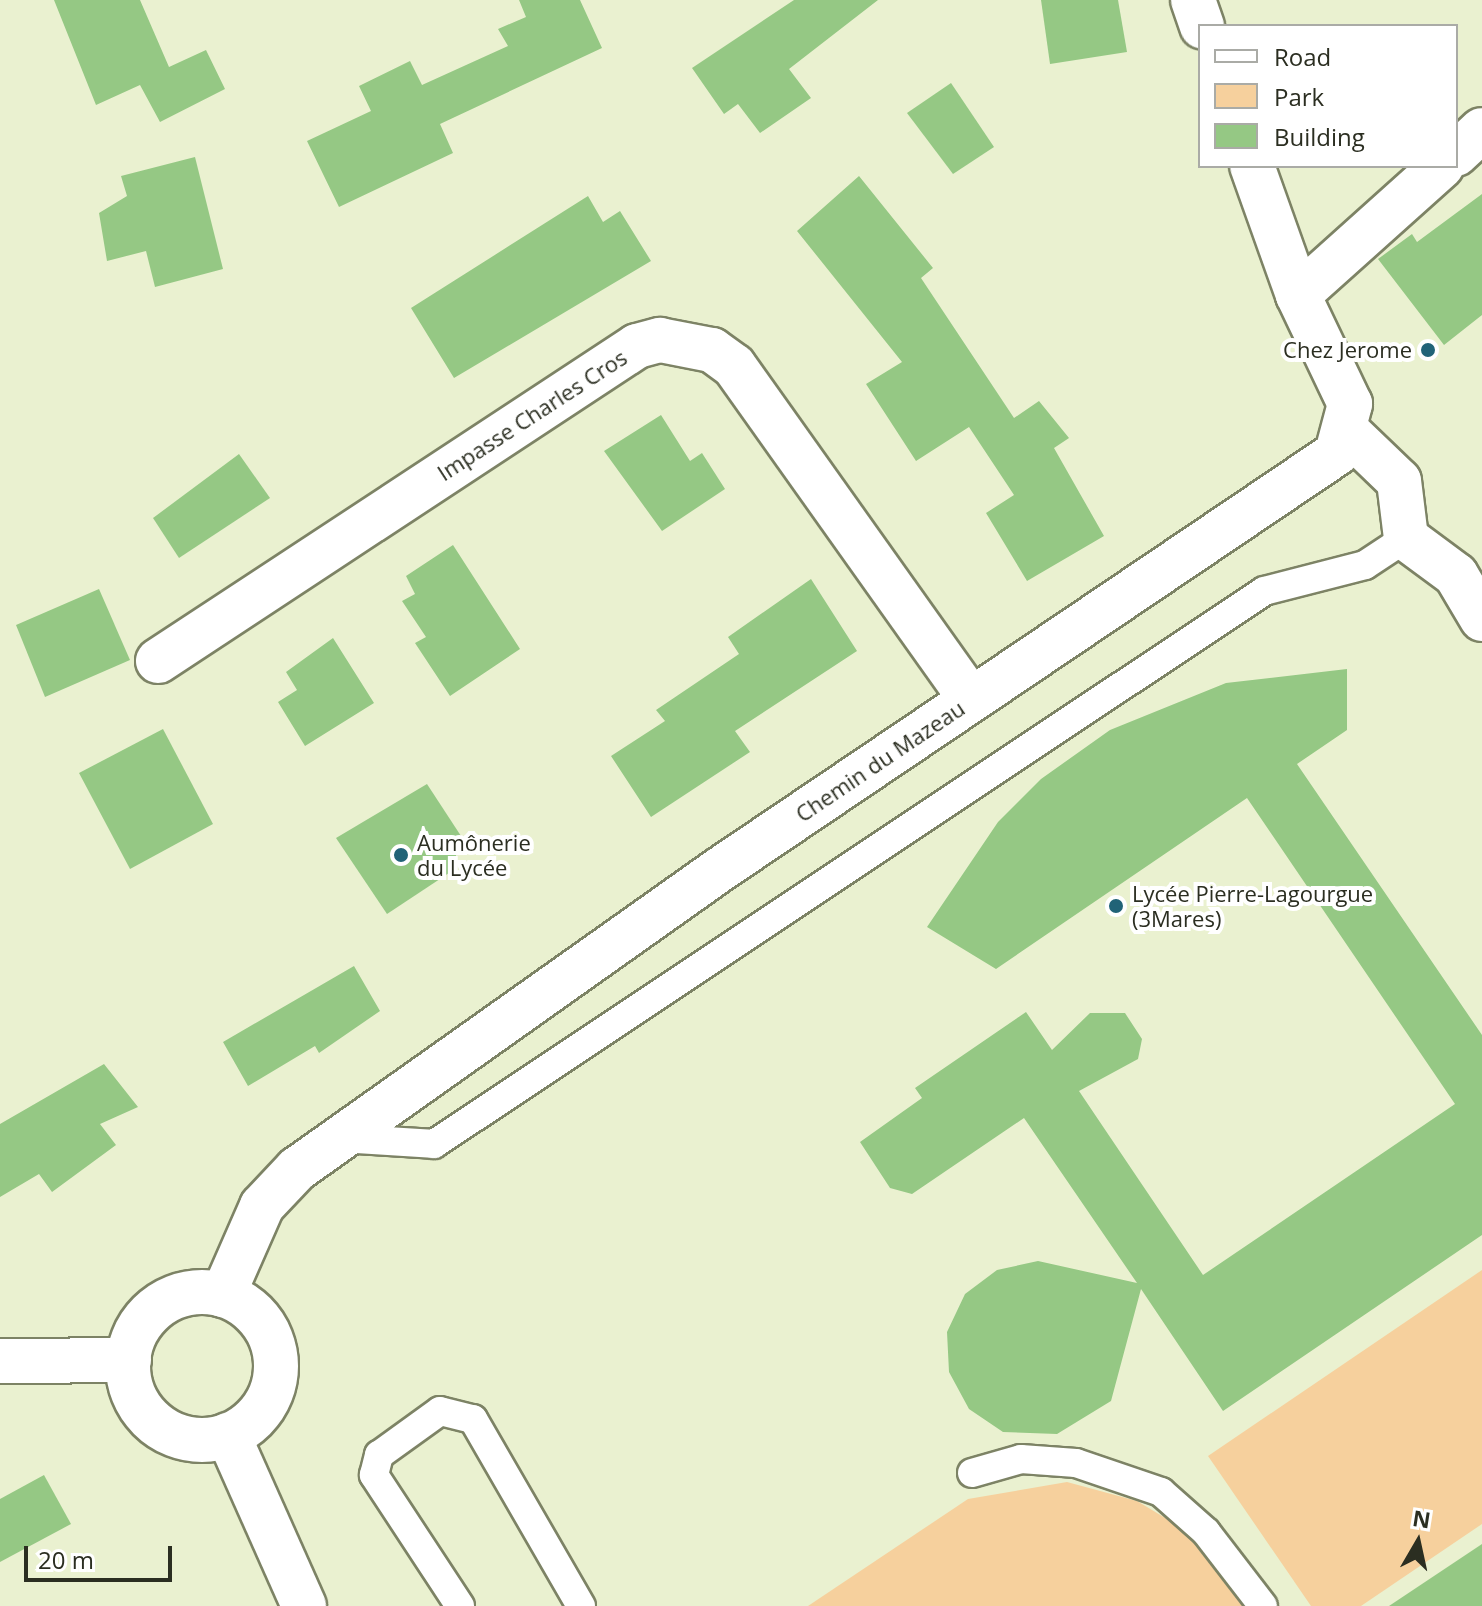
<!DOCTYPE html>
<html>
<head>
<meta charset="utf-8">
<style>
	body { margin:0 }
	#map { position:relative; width:1482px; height:1606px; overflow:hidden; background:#eaf1d0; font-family:"Open Sans",sans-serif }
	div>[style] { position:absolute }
	.green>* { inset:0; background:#f6d09d }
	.building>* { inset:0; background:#95c884 }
	.roads { filter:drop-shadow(2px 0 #7d8365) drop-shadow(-2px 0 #7d8365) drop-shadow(0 2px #7d8365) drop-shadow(0 -2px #7d8365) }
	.service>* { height:28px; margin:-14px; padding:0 14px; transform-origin:14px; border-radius:14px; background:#fff }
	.minor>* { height:44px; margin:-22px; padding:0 22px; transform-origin:22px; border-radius:22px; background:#fff }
	.minor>.ring { margin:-22px; padding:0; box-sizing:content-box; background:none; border:44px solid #fff; border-radius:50% }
	.dots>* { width:22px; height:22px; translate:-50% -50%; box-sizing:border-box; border:4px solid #fff; border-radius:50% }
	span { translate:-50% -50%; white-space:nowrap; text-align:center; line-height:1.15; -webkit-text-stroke:8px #fff; paint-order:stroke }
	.poi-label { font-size:22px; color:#2b2e21 }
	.right { translate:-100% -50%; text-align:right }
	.left { translate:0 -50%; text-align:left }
	.street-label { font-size:22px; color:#2b2e21 }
	.legend { position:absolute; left:1198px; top:24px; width:260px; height:144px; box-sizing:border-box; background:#fff; border:2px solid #aaaba6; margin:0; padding:10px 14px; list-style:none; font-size:24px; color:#2b2e21 }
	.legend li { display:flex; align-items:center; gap:16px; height:40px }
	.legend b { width:40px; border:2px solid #aaaba6 }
	.north { position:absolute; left:1378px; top:1502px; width:80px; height:80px; -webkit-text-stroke:6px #fff; paint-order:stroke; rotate:9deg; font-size:22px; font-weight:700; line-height:32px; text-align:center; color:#2b2e21 }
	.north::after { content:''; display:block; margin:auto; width:28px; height:36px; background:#2b2e21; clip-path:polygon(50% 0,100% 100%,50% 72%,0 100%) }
	.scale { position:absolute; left:24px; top:1546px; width:148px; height:36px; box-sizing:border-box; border:4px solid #2b2e21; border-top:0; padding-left:10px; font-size:24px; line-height:28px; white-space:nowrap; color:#2b2e21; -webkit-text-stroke:6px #fff; paint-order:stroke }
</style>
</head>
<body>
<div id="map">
	<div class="green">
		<i style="clip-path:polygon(1482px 1270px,1482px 1524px,1361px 1606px,1311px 1606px,1208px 1456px)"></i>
		<i style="clip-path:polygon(1067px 1482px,1137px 1501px,1172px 1522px,1199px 1541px,1248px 1606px,808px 1606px,968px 1499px)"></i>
	</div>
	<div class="building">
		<i style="clip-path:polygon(54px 0,140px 0,169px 67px,206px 50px,225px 89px,160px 122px,140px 85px,96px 105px)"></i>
		<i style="clip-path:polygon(519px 0,580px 0,602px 48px,440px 124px,453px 153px,339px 207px,307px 141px,371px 111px,359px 86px,410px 61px,422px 85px,508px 46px,498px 29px,526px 17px)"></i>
		<i style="clip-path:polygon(794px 0,878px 0,789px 69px,811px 98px,760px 133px,738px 104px,724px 114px,692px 68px)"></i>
		<i style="clip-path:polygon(1041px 0,1118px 0,1127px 52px,1050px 64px)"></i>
		<i style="clip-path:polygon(951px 83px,994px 147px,953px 174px,907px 113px)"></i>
		<i style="clip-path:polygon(195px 157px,223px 269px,155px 287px,146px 251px,107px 261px,99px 213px,127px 196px,121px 176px)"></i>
		<i style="clip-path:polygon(859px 176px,933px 268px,921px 278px,1014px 418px,1039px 401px,1069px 438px,1054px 448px,1104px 536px,1027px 581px,986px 513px,1014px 495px,969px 427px,916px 461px,866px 384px,902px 362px,797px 231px)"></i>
		<i style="clip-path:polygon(1482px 194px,1482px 315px,1444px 345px,1378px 259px,1412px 234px,1417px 242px)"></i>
		<i style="clip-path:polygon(588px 196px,603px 222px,620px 211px,651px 261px,454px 378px,411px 308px)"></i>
		<i style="clip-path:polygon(661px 415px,690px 461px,702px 453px,725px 489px,662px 531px,604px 451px)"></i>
		<i style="clip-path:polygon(239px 454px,270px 498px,179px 558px,153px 518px)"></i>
		<i style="clip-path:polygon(453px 545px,520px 649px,450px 696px,415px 643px,426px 637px,402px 601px,415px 594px,406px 576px)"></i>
		<i style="clip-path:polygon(811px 579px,857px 651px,735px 731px,750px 752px,651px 817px,611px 756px,665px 721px,656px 710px,739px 654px,728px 637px)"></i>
		<i style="clip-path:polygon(99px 589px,130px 660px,45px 697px,16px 625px)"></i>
		<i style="clip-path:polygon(333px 638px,374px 703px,305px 746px,278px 702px,297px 690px,286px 672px)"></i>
		<i style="clip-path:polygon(1347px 669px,1347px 730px,1297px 764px,1482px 1035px,1482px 1235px,1223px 1411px,1141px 1289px,1111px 1401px,1057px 1434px,1003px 1432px,969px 1409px,949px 1372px,947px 1332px,965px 1294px,997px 1270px,1038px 1261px,1137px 1283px,1024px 1118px,912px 1194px,890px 1188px,860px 1142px,922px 1098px,915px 1088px,1026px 1012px,1052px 1050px,1090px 1013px,1125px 1013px,1142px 1039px,1138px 1059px,1079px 1091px,1203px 1275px,1455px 1104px,1247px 798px,996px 969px,927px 927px,998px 822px,1041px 779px,1110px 730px,1226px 683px)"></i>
		<i style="clip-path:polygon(163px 729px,213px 824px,130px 869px,79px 773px)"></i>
		<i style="clip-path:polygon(427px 784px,461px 836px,452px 871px,387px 914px,336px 838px)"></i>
		<i style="clip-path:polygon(354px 966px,380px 1011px,319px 1053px,315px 1046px,248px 1086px,223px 1042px)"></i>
		<i style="clip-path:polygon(104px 1064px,138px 1107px,100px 1124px,116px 1145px,52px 1192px,39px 1174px,0 1197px,0 1124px)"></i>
		<i style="clip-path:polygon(44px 1475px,71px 1524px,0 1562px,0 1499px)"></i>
		<i style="clip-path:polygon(1482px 1544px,1482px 1606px,1389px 1606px)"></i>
	</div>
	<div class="roads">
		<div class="service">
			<i style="left:339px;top:1138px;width:95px;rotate:3.6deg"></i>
			<i style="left:434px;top:1144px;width:997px;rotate:-33.67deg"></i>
			<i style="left:1264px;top:591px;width:104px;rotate:-14.4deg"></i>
			<i style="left:1365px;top:565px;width:49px;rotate:-33.4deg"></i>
			<i style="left:972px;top:1473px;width:51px;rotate:-15.9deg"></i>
			<i style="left:1021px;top:1459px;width:55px;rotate:4.2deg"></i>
			<i style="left:1076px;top:1463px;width:90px;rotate:18.8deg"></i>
			<i style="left:1161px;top:1492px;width:60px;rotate:41.6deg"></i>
			<i style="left:1206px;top:1532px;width:93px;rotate:52.4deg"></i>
			<i style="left:460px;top:1606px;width:157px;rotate:-123.3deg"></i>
			<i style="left:374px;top:1475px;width:21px;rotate:-76deg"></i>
			<i style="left:379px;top:1455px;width:75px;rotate:-35.8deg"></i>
			<i style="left:440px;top:1411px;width:34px;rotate:14deg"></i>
			<i style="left:473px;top:1419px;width:216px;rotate:60deg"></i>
		</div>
		<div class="minor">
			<i style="left:1193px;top:0;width:28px;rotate:71deg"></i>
			<i style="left:1456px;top:154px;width:35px;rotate:-43deg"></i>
			<i style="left:1298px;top:295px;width:193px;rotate:-41.9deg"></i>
			<i style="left:1347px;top:431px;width:72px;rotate:43.9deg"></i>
			<i style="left:1399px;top:481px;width:57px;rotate:83deg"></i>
			<i style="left:1406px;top:538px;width:62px;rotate:36.5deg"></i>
			<i style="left:1456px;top:575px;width:51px;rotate:59.4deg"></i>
			<i style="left:158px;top:661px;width:573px;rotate:-33.33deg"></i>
			<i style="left:637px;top:346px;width:24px;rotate:-15deg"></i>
			<i style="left:660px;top:340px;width:53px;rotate:10.9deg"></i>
			<i style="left:712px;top:350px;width:27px;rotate:36deg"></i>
			<i style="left:734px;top:366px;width:409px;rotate:54.6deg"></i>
			<i class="ring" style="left:128px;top:1292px;width:104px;height:104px"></i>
			<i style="left:223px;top:1295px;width:97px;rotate:-66.3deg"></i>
			<i style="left:262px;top:1206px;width:51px;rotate:-46.6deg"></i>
			<i style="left:297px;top:1169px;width:517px;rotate:-35.32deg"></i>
			<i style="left:719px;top:870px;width:746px;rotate:-34.01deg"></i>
			<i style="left:1337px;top:453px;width:51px;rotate:-75.1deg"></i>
			<i style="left:1350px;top:404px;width:121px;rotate:-115.5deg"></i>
			<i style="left:1298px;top:295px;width:137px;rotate:-109.6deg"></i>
			<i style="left:0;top:1361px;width:129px;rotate:-0.4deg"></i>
			<i style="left:228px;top:1435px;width:187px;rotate:66deg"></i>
		</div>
	</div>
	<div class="dots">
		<i style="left:1428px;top:350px;background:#216377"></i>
		<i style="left:401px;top:855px;background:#216377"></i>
		<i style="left:1116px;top:906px;background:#216377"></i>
	</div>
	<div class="poi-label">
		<span class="right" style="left:1412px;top:350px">Chez Jerome</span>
		<span class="left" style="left:417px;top:855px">Aumônerie<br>du Lycée</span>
		<span class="left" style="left:1132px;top:906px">Lycée Pierre-Lagourgue<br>(3Mares)</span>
	</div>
	<div class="street-label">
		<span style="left:532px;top:415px;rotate:-33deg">Impasse Charles Cros</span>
		<span style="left:880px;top:761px;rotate:-34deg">Chemin du Mazeau</span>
	</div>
	<ul class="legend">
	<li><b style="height:10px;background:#fff"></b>Road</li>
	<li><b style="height:22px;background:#f6d09d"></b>Park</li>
	<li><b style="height:22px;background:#95c884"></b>Building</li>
	</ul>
	<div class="north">N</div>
	<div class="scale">20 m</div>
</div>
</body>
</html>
